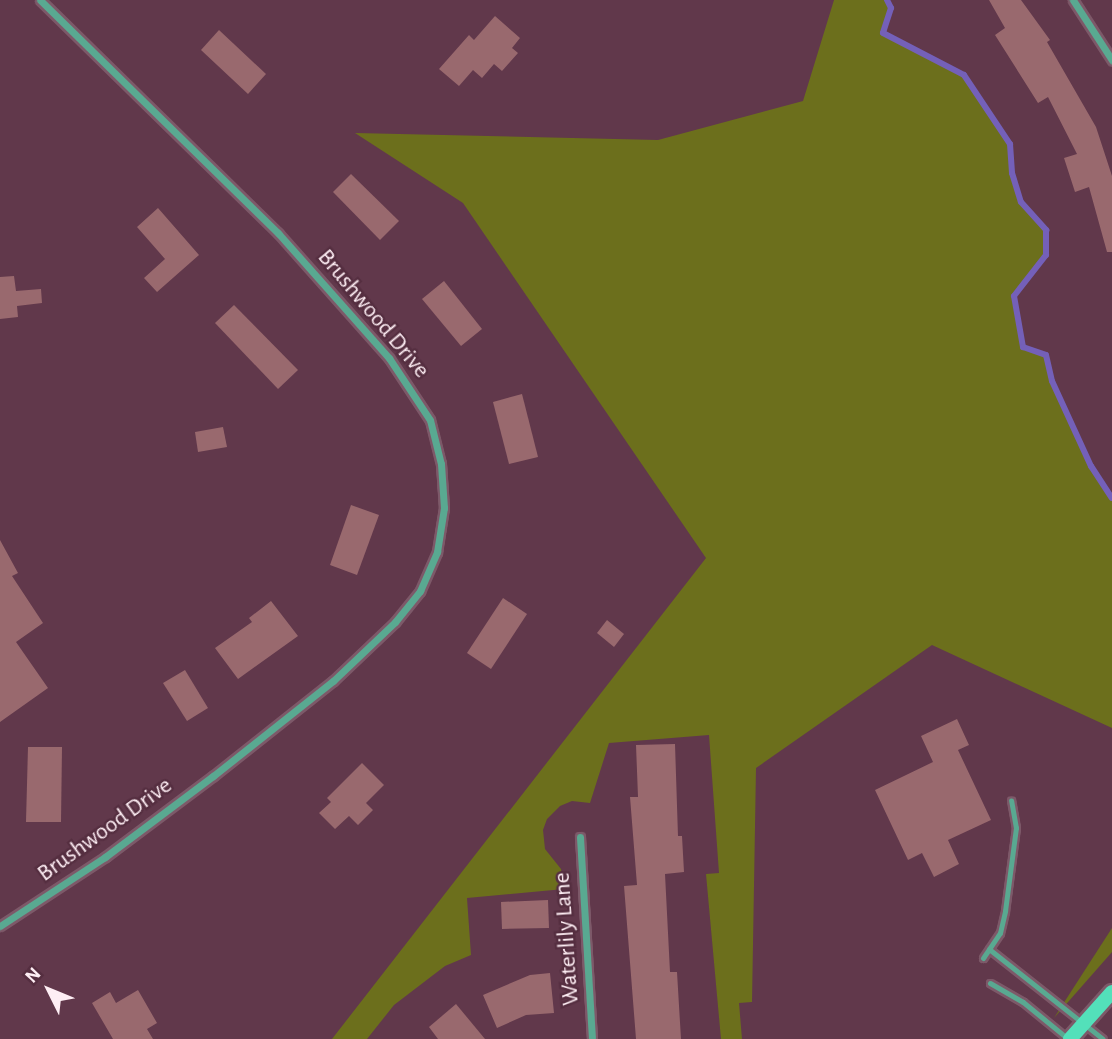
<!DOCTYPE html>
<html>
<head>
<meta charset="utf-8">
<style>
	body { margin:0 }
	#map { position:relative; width:1112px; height:1039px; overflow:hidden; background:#61384b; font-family:"Alegreya Sans",sans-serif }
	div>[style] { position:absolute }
	.green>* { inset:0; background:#6c6f1c }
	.stream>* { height:6px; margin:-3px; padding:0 3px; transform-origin:3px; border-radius:3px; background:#7460b9 }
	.building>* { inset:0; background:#99696e }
	.roads { filter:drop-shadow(2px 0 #7d5969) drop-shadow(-2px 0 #7d5969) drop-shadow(0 2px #7d5969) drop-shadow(0 -2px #7d5969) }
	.lane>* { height:5px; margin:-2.5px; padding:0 2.5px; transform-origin:2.5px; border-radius:2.5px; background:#59a991 }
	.street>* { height:7px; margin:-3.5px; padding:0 3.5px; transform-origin:3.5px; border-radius:3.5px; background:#59a991 }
	.secondary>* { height:14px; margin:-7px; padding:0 7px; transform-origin:7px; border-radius:7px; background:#53e0ba }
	span { translate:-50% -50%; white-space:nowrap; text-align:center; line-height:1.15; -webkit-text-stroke:5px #552e40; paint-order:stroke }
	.street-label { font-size:24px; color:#feeef4 }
	.north { position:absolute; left:14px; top:955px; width:70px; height:70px; -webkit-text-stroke:5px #552e40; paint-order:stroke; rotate:313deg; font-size:19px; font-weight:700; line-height:28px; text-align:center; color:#feeef4 }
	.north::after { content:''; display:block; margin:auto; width:24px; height:32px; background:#feeef4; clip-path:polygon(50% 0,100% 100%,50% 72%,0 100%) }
</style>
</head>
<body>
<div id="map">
	<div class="green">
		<i style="clip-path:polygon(834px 0,887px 0,891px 8px,883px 33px,964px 75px,1010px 144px,1012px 173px,1021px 202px,1046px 230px,1046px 255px,1014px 296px,1023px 347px,1046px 355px,1052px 381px,1091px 466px,1112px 498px,1112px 728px,932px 645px,756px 768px,752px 1002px,739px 1003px,742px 1039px,721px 1039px,706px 874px,719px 873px,709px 735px,609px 743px,590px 803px,572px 801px,560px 806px,547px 819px,543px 830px,545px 849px,561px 869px,564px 889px,467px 898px,471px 955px,445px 966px,394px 1005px,367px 1039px,332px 1039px,706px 558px,463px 203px,355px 133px,658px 140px,803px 101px)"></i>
		<i style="clip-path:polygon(1112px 928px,1112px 952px,1054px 1018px)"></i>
	</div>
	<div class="stream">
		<i style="left:887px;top:0;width:9px;rotate:63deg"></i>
		<i style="left:891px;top:8px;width:26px;rotate:108deg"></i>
		<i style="left:883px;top:33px;width:91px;rotate:27.4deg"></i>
		<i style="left:964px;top:75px;width:83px;rotate:56.3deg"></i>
		<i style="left:1010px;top:144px;width:29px;rotate:86deg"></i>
		<i style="left:1012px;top:173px;width:30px;rotate:73deg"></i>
		<i style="left:1021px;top:202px;width:38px;rotate:48deg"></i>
		<i style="left:1046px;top:230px;width:25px;rotate:90deg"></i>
		<i style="left:1046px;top:255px;width:52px;rotate:128deg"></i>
		<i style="left:1014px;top:296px;width:52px;rotate:80deg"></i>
		<i style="left:1023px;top:347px;width:24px;rotate:19deg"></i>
		<i style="left:1046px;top:355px;width:27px;rotate:77deg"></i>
		<i style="left:1052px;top:381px;width:94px;rotate:65.4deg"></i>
		<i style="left:1091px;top:466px;width:38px;rotate:57deg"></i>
	</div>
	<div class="building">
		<i style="clip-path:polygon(989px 0,1021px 0,1050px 40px,1047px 42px,1096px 127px,1112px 176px,1112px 252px,1107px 252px,1089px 187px,1075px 192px,1064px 158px,1077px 154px,1048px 97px,1038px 103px,995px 35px,1005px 28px)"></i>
		<i style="clip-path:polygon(495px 16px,520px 38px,512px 48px,518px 53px,502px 71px,494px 64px,482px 78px,473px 70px,459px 86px,439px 69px,469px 35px,474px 40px)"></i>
		<i style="clip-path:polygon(219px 30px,266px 74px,248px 94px,201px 50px)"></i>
		<i style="clip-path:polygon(351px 174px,399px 221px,380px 240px,333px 192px)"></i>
		<i style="clip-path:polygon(158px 208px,199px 255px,157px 292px,144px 278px,165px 259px,137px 227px)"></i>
		<i style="clip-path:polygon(14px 276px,16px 291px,41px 289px,42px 303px,17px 306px,18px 317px,0 319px,0 277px)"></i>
		<i style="clip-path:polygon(444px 281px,482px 329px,461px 346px,422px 299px)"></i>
		<i style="clip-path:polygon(234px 305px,298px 370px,278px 389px,215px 323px)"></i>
		<i style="clip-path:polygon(522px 394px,538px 457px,509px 464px,493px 402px)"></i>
		<i style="clip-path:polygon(223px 427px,227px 447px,198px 452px,195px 432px)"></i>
		<i style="clip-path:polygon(351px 505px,379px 515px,357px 575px,330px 565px)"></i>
		<i style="clip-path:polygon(0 540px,18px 573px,12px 576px,43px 623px,16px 642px,48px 688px,0 722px)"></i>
		<i style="clip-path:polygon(503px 598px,527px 614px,491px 669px,467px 653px)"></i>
		<i style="clip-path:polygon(271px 601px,298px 636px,238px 679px,215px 648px,252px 622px,249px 618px)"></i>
		<i style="clip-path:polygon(607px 620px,624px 634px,614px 647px,597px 633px)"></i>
		<i style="clip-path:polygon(185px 670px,208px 708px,187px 721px,163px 683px)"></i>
		<i style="clip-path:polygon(957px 719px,969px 745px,958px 750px,991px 820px,948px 840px,959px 864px,934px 877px,922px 853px,908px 860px,875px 790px,933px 762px,921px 736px)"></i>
		<i style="clip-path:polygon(675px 744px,678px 836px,682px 836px,684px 872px,665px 874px,670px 972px,677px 972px,681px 1039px,636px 1039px,624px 886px,637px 885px,630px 797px,638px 797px,636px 745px)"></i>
		<i style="clip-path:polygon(28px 747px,62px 747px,61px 822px,26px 822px)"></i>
		<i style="clip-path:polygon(362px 763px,384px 785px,366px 803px,373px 810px,358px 825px,349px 816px,335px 829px,319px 813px,331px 802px,327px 798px)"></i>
		<i style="clip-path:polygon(548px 900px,549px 928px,502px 929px,501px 902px)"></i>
		<i style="clip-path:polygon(550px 973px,554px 1013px,526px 1015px,497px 1028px,483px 995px,530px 975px)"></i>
		<i style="clip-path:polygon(138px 990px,157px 1023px,147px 1029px,153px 1039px,113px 1039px,92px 1003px,110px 992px,116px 1003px)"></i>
		<i style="clip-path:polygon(456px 1004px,485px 1039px,438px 1039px,429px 1027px)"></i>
	</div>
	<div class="roads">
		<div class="lane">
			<i style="left:989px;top:949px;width:145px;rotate:38.3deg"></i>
			<i style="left:983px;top:958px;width:30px;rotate:-56deg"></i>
			<i style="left:1000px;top:933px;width:23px;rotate:-77deg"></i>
			<i style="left:1005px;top:911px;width:84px;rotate:-82.5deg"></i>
			<i style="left:1016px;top:828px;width:28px;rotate:-100deg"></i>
			<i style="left:990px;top:983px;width:38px;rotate:30deg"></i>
			<i style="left:1023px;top:1002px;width:57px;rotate:39.3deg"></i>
		</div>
		<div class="street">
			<i style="left:1073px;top:0;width:72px;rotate:57deg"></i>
			<i style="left:580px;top:837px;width:202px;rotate:86.6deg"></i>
			<i style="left:0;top:926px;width:126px;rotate:-33.3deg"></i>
			<i style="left:105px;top:857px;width:135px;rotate:-36.9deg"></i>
			<i style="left:213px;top:776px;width:153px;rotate:-38.4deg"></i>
			<i style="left:333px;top:681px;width:86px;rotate:-43.6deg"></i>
			<i style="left:395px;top:622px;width:40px;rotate:-51deg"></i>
			<i style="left:420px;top:591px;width:43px;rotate:-66.4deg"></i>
			<i style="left:437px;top:552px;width:45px;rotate:-81deg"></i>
			<i style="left:444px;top:508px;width:44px;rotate:-93.9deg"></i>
			<i style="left:441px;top:464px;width:45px;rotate:-104deg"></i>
			<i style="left:430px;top:420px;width:74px;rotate:-123.5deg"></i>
			<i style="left:389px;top:358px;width:167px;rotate:-131.6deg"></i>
			<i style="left:278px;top:233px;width:333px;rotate:-135.6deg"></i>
		</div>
		<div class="secondary">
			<i style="left:1070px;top:1039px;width:63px;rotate:-48.2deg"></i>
		</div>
	</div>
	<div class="street-label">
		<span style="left:373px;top:314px;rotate:50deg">Brushwood Drive</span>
		<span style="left:105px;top:830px;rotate:-36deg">Brushwood Drive</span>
		<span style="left:567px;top:939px;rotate:-94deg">Waterlily Lane</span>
	</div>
	<div class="north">N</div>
</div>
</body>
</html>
